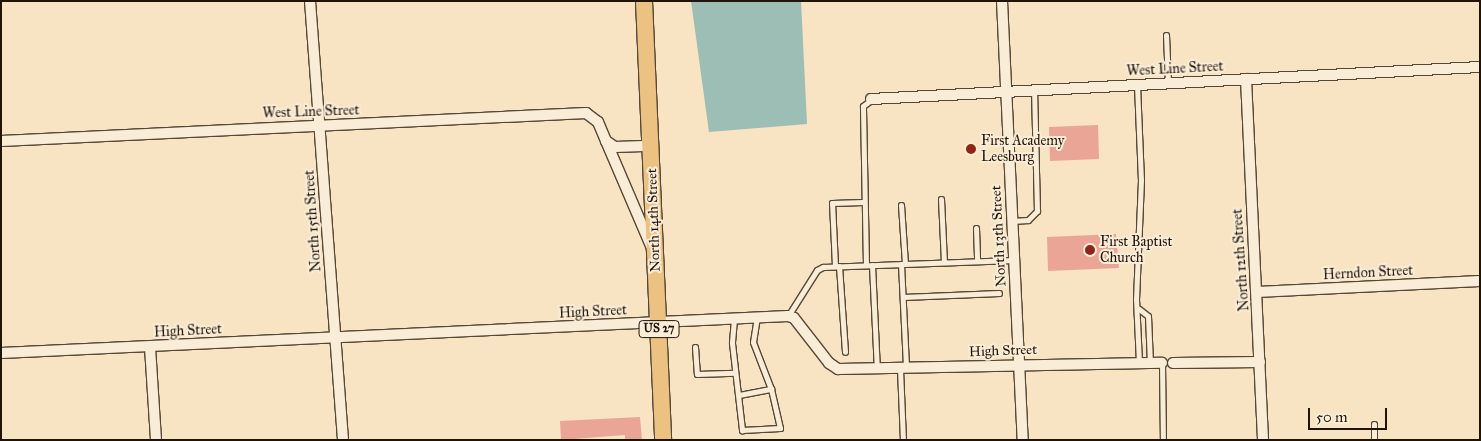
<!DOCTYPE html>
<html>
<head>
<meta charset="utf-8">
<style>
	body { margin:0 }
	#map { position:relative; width:1481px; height:441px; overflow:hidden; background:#f8e3c3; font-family:"IM FELL Great Primer",serif }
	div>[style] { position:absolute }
	.water>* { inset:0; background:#9dbeb5 }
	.building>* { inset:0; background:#eba596 }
	.roads { filter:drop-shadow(1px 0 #564737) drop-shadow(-1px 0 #564737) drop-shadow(0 1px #564737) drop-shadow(0 -1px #564737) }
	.service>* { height:5px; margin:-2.5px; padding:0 2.5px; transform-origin:2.5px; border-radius:2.5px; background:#faedd8 }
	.minor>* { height:10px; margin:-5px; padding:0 5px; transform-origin:5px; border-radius:5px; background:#faedd8 }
	.trunk>* { height:16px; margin:-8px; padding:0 8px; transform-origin:8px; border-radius:8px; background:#ecc282 }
	.dots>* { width:14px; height:14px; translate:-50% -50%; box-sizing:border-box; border:2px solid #faedd8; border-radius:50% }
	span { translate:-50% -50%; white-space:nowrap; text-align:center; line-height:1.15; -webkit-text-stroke:4px #faedd8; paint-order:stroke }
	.shield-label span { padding:1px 4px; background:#faedd8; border:1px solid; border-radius:4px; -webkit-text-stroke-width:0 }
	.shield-label { font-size:12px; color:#201308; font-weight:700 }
	.street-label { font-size:14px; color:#201308 }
	.poi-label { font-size:14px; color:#201308 }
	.left { translate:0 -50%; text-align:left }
	.frame { position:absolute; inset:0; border:2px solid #201308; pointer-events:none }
	.scale { position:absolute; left:1308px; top:408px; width:79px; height:22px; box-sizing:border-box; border:2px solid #201308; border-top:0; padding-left:6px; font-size:15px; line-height:18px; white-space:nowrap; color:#201308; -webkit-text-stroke:4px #faedd8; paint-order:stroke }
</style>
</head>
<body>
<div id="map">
	<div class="water">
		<i style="clip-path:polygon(691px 1px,801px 1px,807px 124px,709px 132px)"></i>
	</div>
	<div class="building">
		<i style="clip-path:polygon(1098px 125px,1099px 159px,1050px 161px,1049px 127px)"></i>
		<i style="clip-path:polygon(1116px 234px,1119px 268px,1048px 271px,1047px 237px)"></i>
		<i style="clip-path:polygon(640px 417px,642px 440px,625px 440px,625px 435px,561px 440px,560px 421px)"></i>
	</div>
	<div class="roads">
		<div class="service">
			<i style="left:1166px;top:35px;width:48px;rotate:87.6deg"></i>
			<i style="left:1137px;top:85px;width:95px;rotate:87.6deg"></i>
			<i style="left:1141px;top:180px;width:119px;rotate:92.4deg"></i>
			<i style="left:1136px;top:299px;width:64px;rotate:87.3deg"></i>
			<i style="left:941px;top:199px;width:63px;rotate:87.3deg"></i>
			<i style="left:901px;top:205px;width:59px;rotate:86.1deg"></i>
			<i style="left:1012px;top:221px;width:16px;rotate:-4deg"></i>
			<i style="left:1028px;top:220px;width:13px;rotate:-45deg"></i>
			<i style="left:1037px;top:211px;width:120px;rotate:-91.4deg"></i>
			<i style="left:976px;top:228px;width:33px;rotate:88deg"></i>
			<i style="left:901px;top:264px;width:104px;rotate:87.2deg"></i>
			<i style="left:866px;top:265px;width:159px;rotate:-91.1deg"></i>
			<i style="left:863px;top:106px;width:10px;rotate:-37deg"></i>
			<i style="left:872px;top:265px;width:105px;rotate:87.3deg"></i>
			<i style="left:835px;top:266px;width:63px;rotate:-92.7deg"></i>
			<i style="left:832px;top:203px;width:31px;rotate:-2deg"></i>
			<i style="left:839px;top:266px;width:86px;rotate:86deg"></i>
			<i style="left:903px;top:297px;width:96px;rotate:-2.4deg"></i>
			<i style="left:1139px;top:309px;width:11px;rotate:38deg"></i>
			<i style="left:1148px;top:316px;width:47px;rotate:87.6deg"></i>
			<i style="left:788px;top:316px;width:54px;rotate:-57.8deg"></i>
			<i style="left:817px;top:270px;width:7px;rotate:-27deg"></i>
			<i style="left:823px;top:267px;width:191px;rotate:-2.1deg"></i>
			<i style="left:734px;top:319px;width:24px;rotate:95deg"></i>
			<i style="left:732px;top:343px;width:88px;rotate:83.4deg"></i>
			<i style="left:742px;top:430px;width:38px;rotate:-3deg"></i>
			<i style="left:780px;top:428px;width:40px;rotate:-103deg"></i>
			<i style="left:771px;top:389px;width:50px;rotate:-111deg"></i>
			<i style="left:753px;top:342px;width:24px;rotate:-81deg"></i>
			<i style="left:695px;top:347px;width:27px;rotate:86deg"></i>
			<i style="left:697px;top:374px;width:38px;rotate:-2deg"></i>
			<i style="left:1162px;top:363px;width:77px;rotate:89.3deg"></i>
			<i style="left:900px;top:369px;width:71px;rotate:87.6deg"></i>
			<i style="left:739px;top:395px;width:33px;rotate:-11deg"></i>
			<i style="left:1374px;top:424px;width:16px;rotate:90deg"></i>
		</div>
		<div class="minor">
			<i style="left:310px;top:1px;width:440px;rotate:85.7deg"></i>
			<i style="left:1002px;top:1px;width:440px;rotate:87.3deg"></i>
			<i style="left:1246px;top:79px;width:361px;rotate:87.3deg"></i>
			<i style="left:871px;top:99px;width:610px;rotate:-3.01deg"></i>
			<i style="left:1px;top:141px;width:586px;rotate:-2.74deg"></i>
			<i style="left:586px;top:113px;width:15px;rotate:37deg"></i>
			<i style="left:598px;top:122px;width:21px;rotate:67deg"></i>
			<i style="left:606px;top:141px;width:11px;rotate:34deg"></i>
			<i style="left:615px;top:147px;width:36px;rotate:-2deg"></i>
			<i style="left:606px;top:141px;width:114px;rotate:66.8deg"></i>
			<i style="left:1257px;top:292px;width:223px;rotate:-2.8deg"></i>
			<i style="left:150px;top:347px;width:93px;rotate:86.3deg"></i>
			<i style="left:1px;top:353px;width:788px;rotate:-2.69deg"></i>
			<i style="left:788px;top:316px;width:6px;rotate:18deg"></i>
			<i style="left:794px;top:318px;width:57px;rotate:52.1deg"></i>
			<i style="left:829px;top:363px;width:11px;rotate:34deg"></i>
			<i style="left:838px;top:369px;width:324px;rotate:-1.1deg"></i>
			<i style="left:1173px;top:363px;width:87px;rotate:-0.7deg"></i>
		</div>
		<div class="trunk">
			<i style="left:644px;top:1px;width:439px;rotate:87.5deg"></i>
		</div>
	</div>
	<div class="dots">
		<i style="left:971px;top:149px;background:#8f2418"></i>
		<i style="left:1090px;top:250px;background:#8f2418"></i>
	</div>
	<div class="shield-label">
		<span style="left:659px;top:329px">US 27</span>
	</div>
	<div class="street-label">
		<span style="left:1175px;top:69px;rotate:-3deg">West Line Street</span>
		<span style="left:311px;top:112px;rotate:-2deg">West Line Street</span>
		<span style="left:654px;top:220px;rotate:-92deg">North 14th Street</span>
		<span style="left:313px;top:221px;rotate:-94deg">North 15th Street</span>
		<span style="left:999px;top:236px;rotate:-93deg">North 13th Street</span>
		<span style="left:1241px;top:260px;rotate:-94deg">North 12th Street</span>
		<span style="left:1368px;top:273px;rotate:-3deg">Herndon Street</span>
		<span style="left:593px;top:312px;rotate:-3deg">High Street</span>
		<span style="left:188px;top:331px;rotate:-3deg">High Street</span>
		<span style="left:1003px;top:351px;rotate:-2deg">High Street</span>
	</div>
	<div class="poi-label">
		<span class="left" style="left:981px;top:149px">First Academy<br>Leesburg</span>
		<span class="left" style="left:1100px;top:250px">First Baptist<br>Church</span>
	</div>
	<div class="frame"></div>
	<div class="scale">50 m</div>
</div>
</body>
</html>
